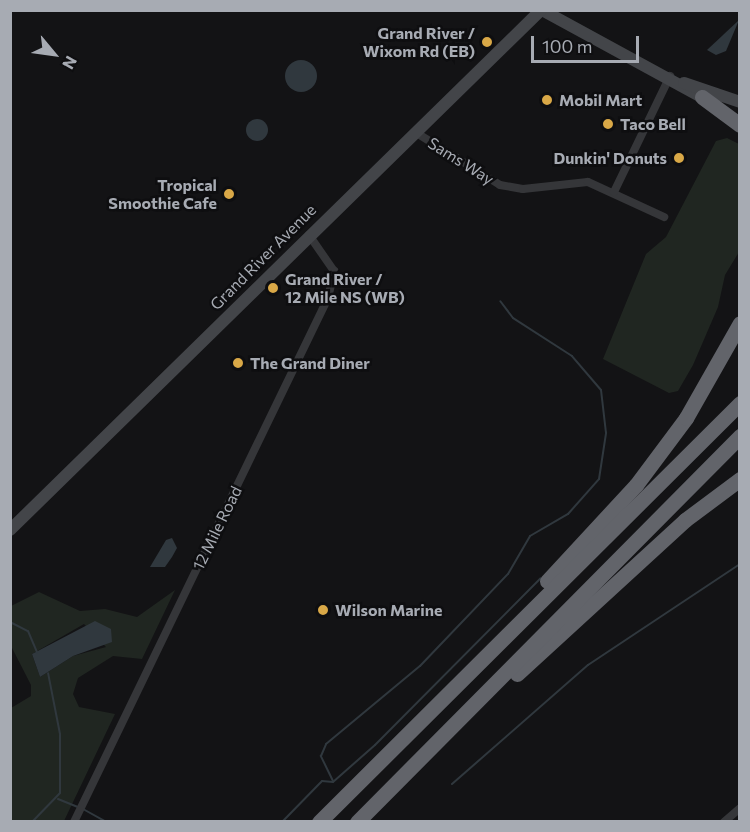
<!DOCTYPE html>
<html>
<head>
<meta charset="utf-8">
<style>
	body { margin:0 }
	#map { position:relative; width:750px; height:832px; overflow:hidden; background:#131315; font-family:Commissioner,sans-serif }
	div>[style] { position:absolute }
	.green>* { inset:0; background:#202621 }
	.water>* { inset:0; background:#30383e }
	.round { border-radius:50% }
	.stream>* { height:2px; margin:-1px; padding:0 1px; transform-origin:1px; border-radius:1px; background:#30383e }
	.street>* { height:8px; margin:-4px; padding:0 4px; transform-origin:4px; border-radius:4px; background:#353639 }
	.secondary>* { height:12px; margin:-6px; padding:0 6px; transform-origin:6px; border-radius:6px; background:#434549 }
	.highway>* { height:15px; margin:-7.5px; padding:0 7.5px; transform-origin:7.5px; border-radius:7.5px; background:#62646a }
	.dots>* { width:16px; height:16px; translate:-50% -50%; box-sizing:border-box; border:3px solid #0e0e10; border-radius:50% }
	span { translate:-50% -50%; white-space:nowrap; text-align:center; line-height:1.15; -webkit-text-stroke:5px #0e0e10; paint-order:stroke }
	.poi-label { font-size:16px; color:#a7abb3; font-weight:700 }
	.right { translate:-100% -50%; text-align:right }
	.left { translate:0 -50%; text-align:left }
	.street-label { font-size:16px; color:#a7abb3 }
	.frame { position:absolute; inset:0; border:12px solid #a7abb3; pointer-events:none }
	.north { position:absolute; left:24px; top:24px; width:60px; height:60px; -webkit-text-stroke:4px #0e0e10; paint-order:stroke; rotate:119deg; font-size:16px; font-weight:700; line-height:24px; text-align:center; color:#a7abb3 }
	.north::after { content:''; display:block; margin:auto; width:21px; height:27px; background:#a7abb3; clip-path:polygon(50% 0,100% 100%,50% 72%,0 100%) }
	.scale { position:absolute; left:531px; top:36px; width:108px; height:27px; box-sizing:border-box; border:3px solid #a7abb3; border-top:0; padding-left:8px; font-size:18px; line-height:21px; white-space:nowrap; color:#a7abb3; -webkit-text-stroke:4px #0e0e10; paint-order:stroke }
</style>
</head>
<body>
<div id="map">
	<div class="green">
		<i style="clip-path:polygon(727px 138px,739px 144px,739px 252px,725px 275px,718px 307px,693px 365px,678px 391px,669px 393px,603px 359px,646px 254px,666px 237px,716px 141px)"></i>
		<i style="clip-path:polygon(evenodd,175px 590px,142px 659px,113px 656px,78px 678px,73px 694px,79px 707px,115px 714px,64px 821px,11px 822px,11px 708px,31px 696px,31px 685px,11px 646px,11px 606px,39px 592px,80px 611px,105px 609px,137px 617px,175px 590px,84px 624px,106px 647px,73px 656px,40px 677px,32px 654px,84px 624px)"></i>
	</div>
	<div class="water">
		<i style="clip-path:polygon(739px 20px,726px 51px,716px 55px,707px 50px)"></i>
		<i class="round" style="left:285px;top:60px;width:32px;height:32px"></i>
		<i class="round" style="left:246px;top:119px;width:22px;height:22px"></i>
		<i style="clip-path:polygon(166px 540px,172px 538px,177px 548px,172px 557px,165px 567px,150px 567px)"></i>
		<i style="clip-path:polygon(95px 621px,111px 629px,112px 642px,73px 656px,40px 677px,32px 654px)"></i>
	</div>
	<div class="stream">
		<i style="left:10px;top:622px;width:20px;rotate:27deg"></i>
		<i style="left:28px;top:631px;width:23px;rotate:67deg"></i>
		<i style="left:333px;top:781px;width:28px;rotate:-116deg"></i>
		<i style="left:321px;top:756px;width:13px;rotate:-67deg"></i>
		<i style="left:326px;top:744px;width:122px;rotate:-39.7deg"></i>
		<i style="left:420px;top:666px;width:127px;rotate:-46.3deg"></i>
		<i style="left:508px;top:574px;width:44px;rotate:-59.9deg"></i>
		<i style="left:530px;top:536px;width:44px;rotate:-30.1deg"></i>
		<i style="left:568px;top:514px;width:47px;rotate:-48.5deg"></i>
		<i style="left:599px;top:479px;width:47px;rotate:-81.3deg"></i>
		<i style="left:606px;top:433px;width:43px;rotate:-96.6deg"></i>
		<i style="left:601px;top:390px;width:45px;rotate:-130.5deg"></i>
		<i style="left:572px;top:356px;width:70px;rotate:-147.2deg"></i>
		<i style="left:513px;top:318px;width:21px;rotate:-127deg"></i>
		<i style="left:452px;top:784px;width:181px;rotate:-41.2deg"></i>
		<i style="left:588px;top:665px;width:182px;rotate:-33.6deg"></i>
		<i style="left:58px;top:799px;width:22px;rotate:22deg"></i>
		<i style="left:83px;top:809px;width:26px;rotate:29deg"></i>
		<i style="left:32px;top:822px;width:40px;rotate:-46deg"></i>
		<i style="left:60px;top:793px;width:59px;rotate:-90deg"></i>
		<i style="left:60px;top:734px;width:62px;rotate:-101.1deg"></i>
		<i style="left:282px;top:822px;width:57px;rotate:-45.7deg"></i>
		<i style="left:322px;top:781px;width:11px;rotate:5deg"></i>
		<i style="left:333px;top:782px;width:56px;rotate:-41.4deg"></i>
		<i style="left:375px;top:745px;width:235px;rotate:-45.2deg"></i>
	</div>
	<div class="street">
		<i style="left:415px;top:132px;width:100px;rotate:31.9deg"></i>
		<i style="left:500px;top:185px;width:23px;rotate:10deg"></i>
		<i style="left:523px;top:189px;width:65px;rotate:-6.1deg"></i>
		<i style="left:588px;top:182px;width:84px;rotate:24.7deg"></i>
		<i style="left:614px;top:192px;width:129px;rotate:-64.2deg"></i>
		<i style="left:74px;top:822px;width:582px;rotate:-64.14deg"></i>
		<i style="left:328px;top:298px;width:28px;rotate:-77deg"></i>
		<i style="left:334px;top:271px;width:44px;rotate:-124.8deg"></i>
		<i style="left:724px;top:822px;width:21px;rotate:-41deg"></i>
	</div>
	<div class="secondary">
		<i style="left:542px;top:10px;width:190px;rotate:28.6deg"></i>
		<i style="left:684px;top:83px;width:59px;rotate:18.7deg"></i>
		<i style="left:10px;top:530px;width:743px;rotate:-44.4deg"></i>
	</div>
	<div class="highway">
		<i style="left:702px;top:97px;width:47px;rotate:36.4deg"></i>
		<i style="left:547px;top:581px;width:131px;rotate:-47.2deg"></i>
		<i style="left:636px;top:485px;width:84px;rotate:-53.3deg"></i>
		<i style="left:686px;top:418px;width:109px;rotate:-60.4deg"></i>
		<i style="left:517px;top:674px;width:228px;rotate:-42.5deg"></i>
		<i style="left:685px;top:520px;width:69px;rotate:-36.7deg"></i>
		<i style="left:319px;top:822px;width:594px;rotate:-44.86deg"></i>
		<i style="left:357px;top:822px;width:544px;rotate:-45.22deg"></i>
	</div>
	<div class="dots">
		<i style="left:487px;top:42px;background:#d9a847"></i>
		<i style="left:547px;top:100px;background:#d9a847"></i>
		<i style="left:608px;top:124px;background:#d9a847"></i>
		<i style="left:679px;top:158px;background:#d9a847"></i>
		<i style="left:229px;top:194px;background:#d9a847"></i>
		<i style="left:273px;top:288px;background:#d9a847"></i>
		<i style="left:238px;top:363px;background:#d9a847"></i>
		<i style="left:323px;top:610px;background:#d9a847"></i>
	</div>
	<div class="poi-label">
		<span class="right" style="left:475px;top:42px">Grand River /<br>Wixom Rd (EB)</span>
		<span class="left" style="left:559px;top:100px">Mobil Mart</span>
		<span class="left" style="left:620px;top:124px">Taco Bell</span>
		<span class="right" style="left:667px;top:158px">Dunkin' Donuts</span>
		<span class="right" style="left:217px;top:194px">Tropical<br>Smoothie Cafe</span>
		<span class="left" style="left:285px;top:288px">Grand River /<br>12 Mile NS (WB)</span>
		<span class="left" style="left:250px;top:363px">The Grand Diner</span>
		<span class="left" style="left:335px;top:610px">Wilson Marine</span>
	</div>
	<div class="street-label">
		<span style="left:461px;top:161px;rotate:32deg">Sams Way</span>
		<span style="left:263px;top:257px;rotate:-45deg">Grand River Avenue</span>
		<span style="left:217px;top:528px;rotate:-64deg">12 Mile Road</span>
	</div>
	<div class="frame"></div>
	<div class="north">N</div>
	<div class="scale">100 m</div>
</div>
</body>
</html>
